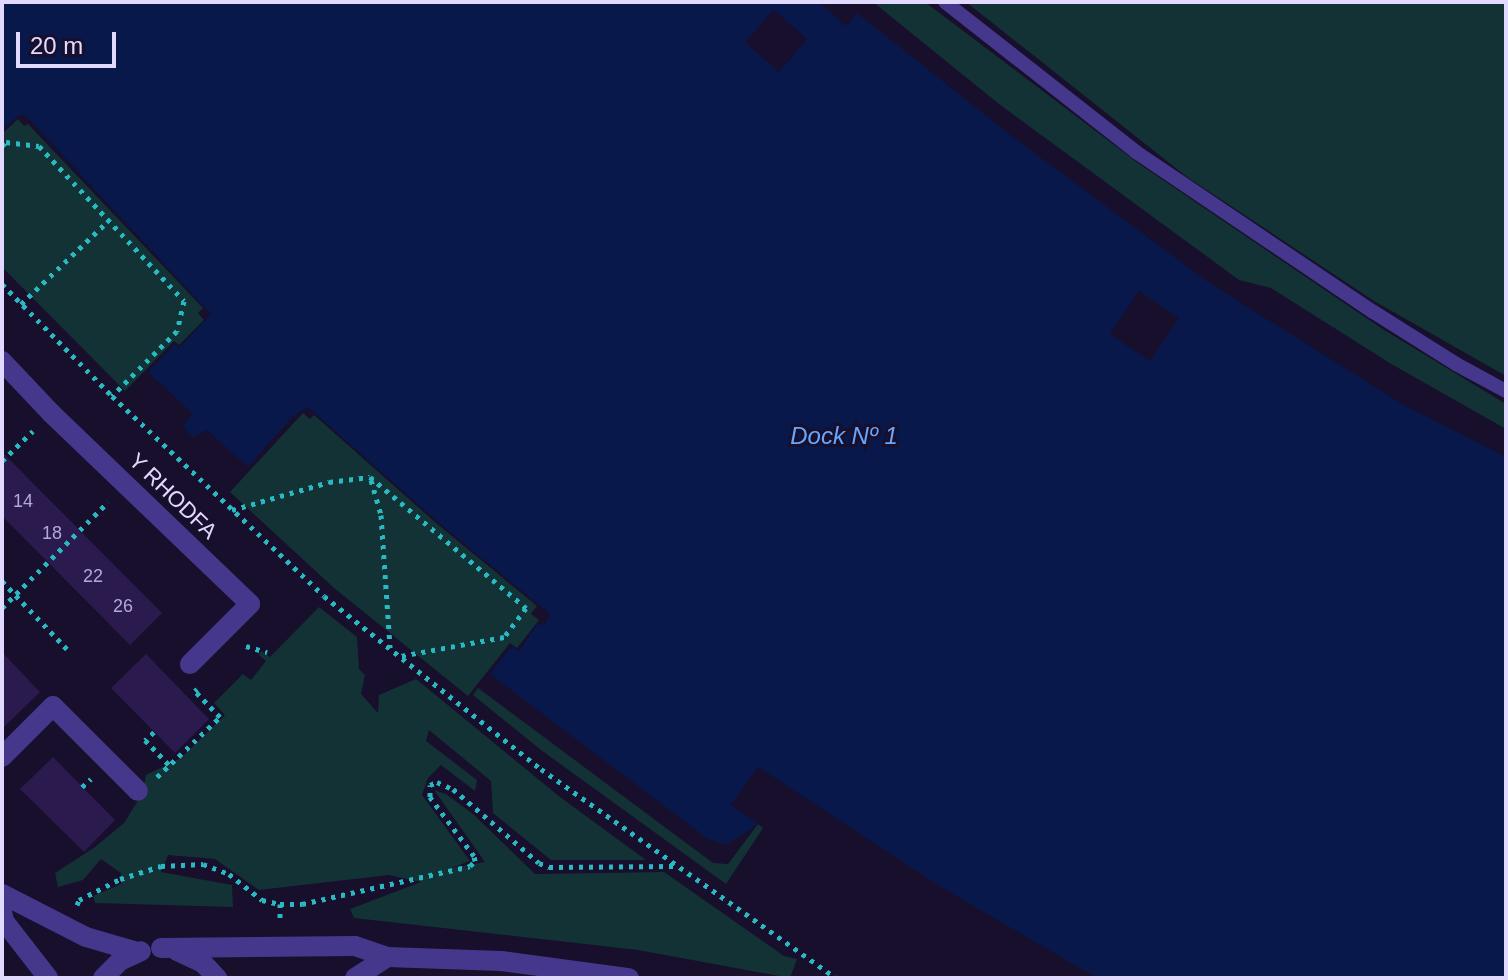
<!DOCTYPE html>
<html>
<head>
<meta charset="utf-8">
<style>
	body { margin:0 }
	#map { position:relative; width:1508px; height:980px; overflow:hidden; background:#170f2b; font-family:Helvetica,sans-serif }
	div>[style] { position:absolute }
	.green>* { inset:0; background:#123235 }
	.water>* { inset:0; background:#08184b }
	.pier>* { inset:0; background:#170f2b }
	.building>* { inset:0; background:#2a1a4d }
	.path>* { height:5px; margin-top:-2.5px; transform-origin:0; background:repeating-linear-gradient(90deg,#29b9c2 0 4px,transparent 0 10px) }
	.service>* { height:14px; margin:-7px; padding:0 7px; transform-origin:7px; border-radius:7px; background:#45388c }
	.minor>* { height:20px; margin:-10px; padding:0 10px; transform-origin:10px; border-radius:10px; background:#45388c }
	.tertiary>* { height:20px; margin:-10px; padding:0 10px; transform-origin:10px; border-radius:10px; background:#45388c }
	span { translate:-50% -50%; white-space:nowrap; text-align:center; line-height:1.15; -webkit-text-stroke:6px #170f2b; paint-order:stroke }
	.number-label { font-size:18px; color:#b4a9d2 }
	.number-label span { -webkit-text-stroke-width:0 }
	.street-label { font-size:22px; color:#e2d9ff }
	.water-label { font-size:24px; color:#67a6ff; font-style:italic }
	.frame { position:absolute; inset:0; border:4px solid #e2d9ff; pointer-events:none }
	.scale { position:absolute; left:16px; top:32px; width:100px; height:36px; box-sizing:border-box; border:4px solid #e2d9ff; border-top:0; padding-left:10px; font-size:24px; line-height:28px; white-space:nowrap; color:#e2d9ff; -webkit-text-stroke:6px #170f2b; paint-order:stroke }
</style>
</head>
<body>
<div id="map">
	<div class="green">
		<i style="clip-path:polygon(873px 2px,925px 2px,1138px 163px,1381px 328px,1506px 404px,1506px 429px,1393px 365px,1271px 288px,1239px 280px,999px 104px)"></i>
		<i style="clip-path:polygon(966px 2px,1506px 2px,1506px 376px,1374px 301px,1187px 177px)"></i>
		<i style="clip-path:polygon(18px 119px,24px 126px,28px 124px,203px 308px,198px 313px,204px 320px,179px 345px,174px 341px,125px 391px,2px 267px,2px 134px)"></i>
		<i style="clip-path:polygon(303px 413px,310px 419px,314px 415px,436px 523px,537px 606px,531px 614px,539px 620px,517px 648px,510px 643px,468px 696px,334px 588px,230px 492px)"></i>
		<i style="clip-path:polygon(319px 607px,357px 637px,359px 669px,365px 675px,361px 694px,378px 713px,379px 695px,416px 679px,560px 797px,646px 860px,551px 860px,493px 813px,491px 781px,429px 730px,426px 741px,477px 780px,475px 791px,441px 765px,428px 778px,422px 795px,470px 861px,451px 868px,485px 862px,434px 790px,446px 794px,473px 814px,535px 874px,664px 872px,784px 956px,797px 959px,790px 978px,638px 950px,354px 918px,350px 909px,421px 882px,389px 875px,259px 890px,215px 859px,168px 855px,161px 872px,232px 885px,233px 907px,95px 903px,93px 896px,121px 884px,121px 873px,101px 859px,83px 880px,58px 887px,55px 873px,95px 847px,124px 823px,142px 794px,146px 775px,181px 758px,225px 715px,214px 703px,243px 674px,251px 680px,266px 661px,259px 655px,261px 651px,270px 657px)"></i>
		<i style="clip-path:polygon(478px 688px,713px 863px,728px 864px,758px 824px,763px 828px,726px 884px,541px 750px,473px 695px)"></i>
	</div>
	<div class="water">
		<i style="clip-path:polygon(2px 2px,819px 2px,846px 26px,857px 13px,1013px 137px,1208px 282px,1404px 405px,1506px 457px,1506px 978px,1097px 978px,941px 887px,758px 767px,731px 805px,758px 824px,726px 845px,708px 839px,490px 674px,512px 646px,519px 651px,538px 623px,544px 625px,550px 614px,438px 522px,308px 407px,292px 417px,248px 467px,207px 430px,193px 437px,183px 427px,192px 413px,148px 372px,175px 344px,179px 348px,211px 314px,26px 116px,19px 115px,2px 130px)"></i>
	</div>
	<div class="pier">
		<i style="clip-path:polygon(774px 10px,807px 39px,779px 72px,745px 42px)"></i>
		<i style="clip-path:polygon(1139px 291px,1179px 318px,1150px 361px,1110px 334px)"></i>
	</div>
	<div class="building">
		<i style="clip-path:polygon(2px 452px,162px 613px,130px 645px,2px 516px)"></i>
		<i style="clip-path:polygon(2px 652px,40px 692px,2px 729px)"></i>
		<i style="clip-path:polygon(146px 654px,209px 719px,175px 753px,111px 688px)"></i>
		<i style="clip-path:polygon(53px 757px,115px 820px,84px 852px,20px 789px)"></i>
	</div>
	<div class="path">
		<i style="left:2px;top:146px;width:6px;rotate:-45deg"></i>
		<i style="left:6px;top:142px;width:33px;rotate:7deg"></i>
		<i style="left:39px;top:146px;width:212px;rotate:46.9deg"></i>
		<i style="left:184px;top:301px;width:31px;rotate:103deg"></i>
		<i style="left:177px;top:331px;width:92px;rotate:135deg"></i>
		<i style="left:2px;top:284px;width:157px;rotate:45.5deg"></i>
		<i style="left:112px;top:396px;width:291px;rotate:43.3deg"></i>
		<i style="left:324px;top:596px;width:278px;rotate:38.6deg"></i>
		<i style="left:541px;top:769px;width:362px;rotate:35.3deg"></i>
		<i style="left:21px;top:304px;width:119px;rotate:-43.6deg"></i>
		<i style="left:2px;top:461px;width:43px;rotate:-44.1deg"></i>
		<i style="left:371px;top:480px;width:36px;rotate:74deg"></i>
		<i style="left:381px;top:515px;width:133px;rotate:86.1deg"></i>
		<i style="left:232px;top:510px;width:101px;rotate:-16.1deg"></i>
		<i style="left:329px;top:482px;width:41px;rotate:-7deg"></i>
		<i style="left:370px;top:477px;width:204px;rotate:40deg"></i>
		<i style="left:526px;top:608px;width:36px;rotate:127deg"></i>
		<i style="left:504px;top:637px;width:106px;rotate:169.6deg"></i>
		<i style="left:2px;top:581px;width:94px;rotate:46.3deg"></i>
		<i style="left:2px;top:608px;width:150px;rotate:-45deg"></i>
		<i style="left:246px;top:646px;width:22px;rotate:16deg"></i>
		<i style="left:154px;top:732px;width:12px;rotate:138deg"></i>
		<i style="left:145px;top:740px;width:36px;rotate:46deg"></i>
		<i style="left:157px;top:777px;width:87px;rotate:-43.6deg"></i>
		<i style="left:220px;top:717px;width:36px;rotate:-134deg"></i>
		<i style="left:195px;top:691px;width:3px;rotate:-45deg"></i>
		<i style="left:82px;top:787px;width:12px;rotate:-42deg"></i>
		<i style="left:280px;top:904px;width:22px"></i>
		<i style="left:302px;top:904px;width:172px;rotate:-12.7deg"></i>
		<i style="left:470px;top:866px;width:7px;rotate:-45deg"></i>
		<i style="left:475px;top:861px;width:5px;rotate:-101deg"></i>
		<i style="left:474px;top:856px;width:74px;rotate:-126.7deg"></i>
		<i style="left:430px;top:797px;width:12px;rotate:-90deg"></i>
		<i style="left:430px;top:785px;width:8px;rotate:-23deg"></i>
		<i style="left:437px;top:782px;width:17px;rotate:24deg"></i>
		<i style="left:453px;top:789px;width:113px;rotate:40.7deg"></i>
		<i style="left:539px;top:863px;width:11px;rotate:22deg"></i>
		<i style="left:549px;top:867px;width:125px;rotate:-0.5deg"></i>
		<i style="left:77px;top:905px;width:5px;rotate:-68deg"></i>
		<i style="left:79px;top:900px;width:46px;rotate:-27.1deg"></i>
		<i style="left:120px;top:879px;width:43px;rotate:-17.6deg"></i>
		<i style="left:161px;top:866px;width:42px;rotate:-2.7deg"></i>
		<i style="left:203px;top:864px;width:28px;rotate:21deg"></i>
		<i style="left:229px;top:874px;width:42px;rotate:38.2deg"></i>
		<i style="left:262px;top:900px;width:18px;rotate:13deg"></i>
		<i style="left:280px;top:904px;width:17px;rotate:90deg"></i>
	</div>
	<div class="service">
		<i style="left:945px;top:2px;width:243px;rotate:38.1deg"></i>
		<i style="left:1136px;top:152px;width:285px;rotate:34deg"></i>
		<i style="left:1372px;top:311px;width:99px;rotate:32.2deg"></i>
		<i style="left:1456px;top:364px;width:57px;rotate:28.4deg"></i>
	</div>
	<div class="minor">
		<i style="left:2px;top:361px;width:71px;rotate:46.7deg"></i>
		<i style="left:51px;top:413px;width:276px;rotate:43.8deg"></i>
		<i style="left:250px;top:604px;width:85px;rotate:135deg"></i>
		<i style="left:2px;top:757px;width:72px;rotate:-45deg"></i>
		<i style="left:53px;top:706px;width:120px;rotate:45deg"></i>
	</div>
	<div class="tertiary">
		<i style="left:2px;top:894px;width:94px;rotate:27.1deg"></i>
		<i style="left:86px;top:937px;width:53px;rotate:16.4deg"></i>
		<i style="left:2px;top:912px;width:9px;rotate:77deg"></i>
		<i style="left:4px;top:921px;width:72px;rotate:52.3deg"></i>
		<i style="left:161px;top:948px;width:194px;rotate:-0.6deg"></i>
		<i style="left:355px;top:946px;width:34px;rotate:19deg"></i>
		<i style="left:387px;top:957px;width:114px;rotate:2deg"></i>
		<i style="left:501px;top:961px;width:129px;rotate:7.6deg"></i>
		<i style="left:177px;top:951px;width:29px;rotate:25deg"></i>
		<i style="left:203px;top:963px;width:21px;rotate:47deg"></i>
		<i style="left:103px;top:978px;width:24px;rotate:-45deg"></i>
		<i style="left:120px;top:961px;width:23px;rotate:-25deg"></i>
		<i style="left:355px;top:978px;width:38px;rotate:-33deg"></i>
	</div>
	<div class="number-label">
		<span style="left:23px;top:501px">14</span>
		<span style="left:52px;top:533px">18</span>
		<span style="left:93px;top:576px">22</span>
		<span style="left:123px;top:606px">26</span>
	</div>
	<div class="street-label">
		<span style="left:173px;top:496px;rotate:44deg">Y RHODFA</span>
	</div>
	<div class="water-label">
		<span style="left:844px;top:436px">Dock Nº 1</span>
	</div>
	<div class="frame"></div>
	<div class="scale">20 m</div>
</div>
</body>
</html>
